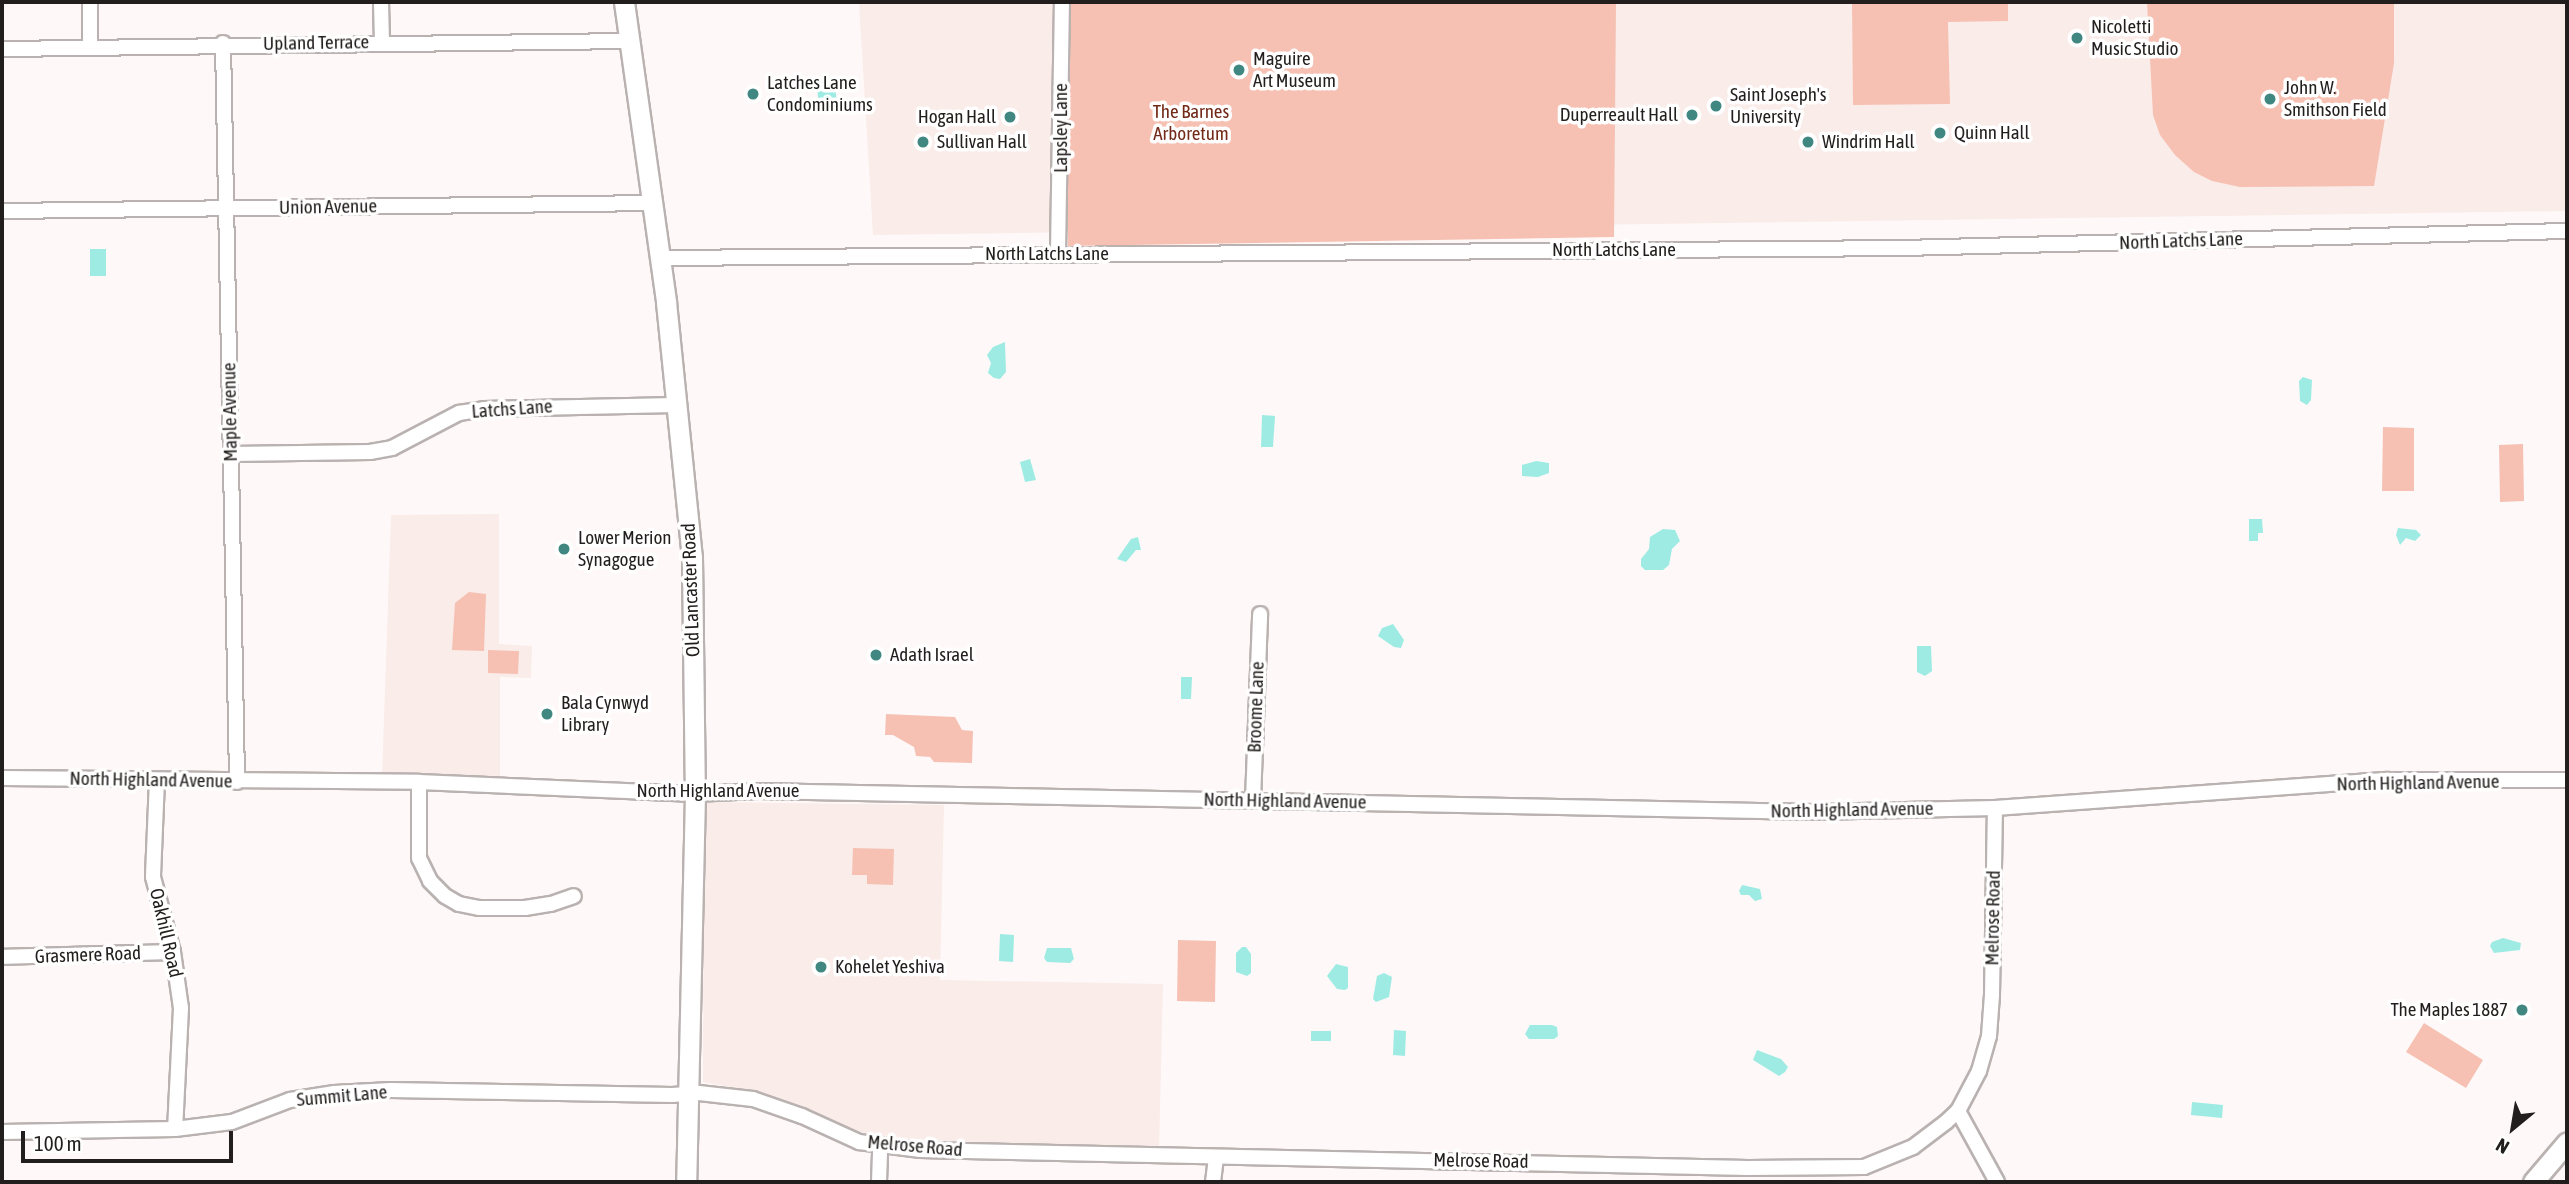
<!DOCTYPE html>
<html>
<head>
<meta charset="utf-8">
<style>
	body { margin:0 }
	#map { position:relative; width:2569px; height:1184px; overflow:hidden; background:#fef9f8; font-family:"Asap Condensed",sans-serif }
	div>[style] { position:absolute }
	.built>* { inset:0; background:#f9ece9 }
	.green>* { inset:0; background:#f6c1b3 }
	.water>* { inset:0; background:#9debe3 }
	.roads { filter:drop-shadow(2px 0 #b9b2b0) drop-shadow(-2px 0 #b9b2b0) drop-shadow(0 2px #b9b2b0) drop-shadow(0 -2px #b9b2b0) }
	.street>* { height:14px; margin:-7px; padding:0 7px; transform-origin:7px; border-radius:7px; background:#fff }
	.secondary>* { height:19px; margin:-9.5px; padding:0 9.5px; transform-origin:9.5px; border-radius:9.5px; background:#fff }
	.dots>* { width:19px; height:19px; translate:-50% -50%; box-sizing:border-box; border:4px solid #fff; border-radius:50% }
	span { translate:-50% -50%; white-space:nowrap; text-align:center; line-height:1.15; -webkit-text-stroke:7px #fff; paint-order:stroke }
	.poi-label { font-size:19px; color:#211e1d }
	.left { translate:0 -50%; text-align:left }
	.right { translate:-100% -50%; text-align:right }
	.street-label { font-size:19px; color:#211e1d }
	.park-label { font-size:19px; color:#722918 }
	.frame { position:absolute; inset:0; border:4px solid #211e1d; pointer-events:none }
	.north { position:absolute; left:2478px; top:1093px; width:70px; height:70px; -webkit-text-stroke:5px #fff; paint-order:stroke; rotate:210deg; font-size:19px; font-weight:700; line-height:28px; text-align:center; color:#211e1d }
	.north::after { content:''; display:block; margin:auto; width:24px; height:32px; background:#211e1d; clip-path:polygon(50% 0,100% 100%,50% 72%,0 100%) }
	.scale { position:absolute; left:21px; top:1131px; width:212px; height:32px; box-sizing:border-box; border:4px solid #211e1d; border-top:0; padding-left:9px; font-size:21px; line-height:24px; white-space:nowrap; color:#211e1d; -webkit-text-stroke:5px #fff; paint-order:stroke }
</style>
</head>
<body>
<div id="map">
	<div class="built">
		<i style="clip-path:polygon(859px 2px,2567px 2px,2567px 211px,873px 235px)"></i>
		<i style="clip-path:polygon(499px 514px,499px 644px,532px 646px,531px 678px,500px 677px,500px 783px,382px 777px,391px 515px)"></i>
		<i style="clip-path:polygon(704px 802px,944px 805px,940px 980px,1163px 984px,1159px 1151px,885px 1138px,838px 1126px,748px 1090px,703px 1082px)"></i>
	</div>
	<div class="green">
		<i style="clip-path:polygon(1067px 2px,1616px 2px,1614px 237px,1068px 246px)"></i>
		<i style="clip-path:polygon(1852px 2px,2008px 2px,2008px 21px,1948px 22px,1950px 104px,1853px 105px)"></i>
		<i style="clip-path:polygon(2147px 2px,2394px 2px,2394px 63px,2374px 186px,2240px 187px,2212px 181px,2194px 172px,2175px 155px,2160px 135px,2153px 115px)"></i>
		<i style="clip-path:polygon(2383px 427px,2414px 428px,2414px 491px,2382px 491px)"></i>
		<i style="clip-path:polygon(2523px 444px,2524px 501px,2500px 502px,2499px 445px)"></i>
		<i style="clip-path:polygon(469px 592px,486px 594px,484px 651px,452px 650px,455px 603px)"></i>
		<i style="clip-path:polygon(488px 650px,519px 651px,518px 674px,488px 673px)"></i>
		<i style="clip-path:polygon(886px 714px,955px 717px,962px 730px,973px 731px,972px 763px,934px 762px,930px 757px,916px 756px,914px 747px,893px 735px,885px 735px)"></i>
		<i style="clip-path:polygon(853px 848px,894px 849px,893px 885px,867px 884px,867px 875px,852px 875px)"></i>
		<i style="clip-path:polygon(1178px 940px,1216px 941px,1215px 1002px,1177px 1001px)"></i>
		<i style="clip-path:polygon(2424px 1023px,2483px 1060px,2466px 1088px,2406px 1052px)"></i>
	</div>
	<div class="water">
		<i style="clip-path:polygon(834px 78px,838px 111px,820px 113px,816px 80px)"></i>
		<i style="clip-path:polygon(90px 249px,106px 249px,106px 276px,90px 276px)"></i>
		<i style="clip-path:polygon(1005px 342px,1006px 372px,1000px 379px,994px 378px,988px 373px,991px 363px,987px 355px,993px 347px)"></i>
		<i style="clip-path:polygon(2303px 377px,2312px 380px,2311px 400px,2307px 405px,2300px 401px,2299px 381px)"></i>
		<i style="clip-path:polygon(1262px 415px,1275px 416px,1273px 447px,1261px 447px)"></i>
		<i style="clip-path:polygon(1030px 459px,1036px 480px,1025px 482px,1020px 462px)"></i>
		<i style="clip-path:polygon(1536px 461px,1549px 463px,1549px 473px,1538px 477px,1522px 476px,1522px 465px)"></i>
		<i style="clip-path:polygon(2249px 519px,2262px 519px,2263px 533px,2258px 533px,2258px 541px,2249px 541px)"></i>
		<i style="clip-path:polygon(2398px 528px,2416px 530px,2421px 535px,2415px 541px,2406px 538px,2400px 545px,2396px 535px)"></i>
		<i style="clip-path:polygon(1663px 529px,1675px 530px,1680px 541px,1672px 549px,1669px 565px,1663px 570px,1645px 570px,1641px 566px,1641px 559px,1649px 549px,1650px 537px)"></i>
		<i style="clip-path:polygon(1138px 537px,1141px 550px,1136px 550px,1126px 562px,1117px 559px,1131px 539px)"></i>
		<i style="clip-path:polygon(1393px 624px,1404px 640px,1401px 648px,1394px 647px,1378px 636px,1382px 628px)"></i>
		<i style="clip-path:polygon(1917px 646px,1931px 646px,1932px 671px,1925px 676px,1917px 672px)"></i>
		<i style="clip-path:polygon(1181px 677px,1192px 677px,1191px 699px,1181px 699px)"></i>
		<i style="clip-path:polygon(1742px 885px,1760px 889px,1762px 899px,1755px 901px,1749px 895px,1741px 895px,1739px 891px)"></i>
		<i style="clip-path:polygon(1000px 934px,1014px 935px,1013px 962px,999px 961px)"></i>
		<i style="clip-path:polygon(2503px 938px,2521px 943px,2520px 950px,2494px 953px,2490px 946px,2492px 942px)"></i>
		<i style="clip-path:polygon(1242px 947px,1246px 947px,1251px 954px,1251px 973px,1247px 976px,1236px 972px,1236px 953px)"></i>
		<i style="clip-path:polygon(1047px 948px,1071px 948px,1074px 959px,1070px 963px,1047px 962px,1044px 958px)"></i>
		<i style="clip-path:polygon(1336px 964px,1348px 967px,1348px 988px,1345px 990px,1337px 989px,1327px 976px)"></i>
		<i style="clip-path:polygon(1384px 973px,1392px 977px,1389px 997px,1376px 1002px,1373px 999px,1377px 976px)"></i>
		<i style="clip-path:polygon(1530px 1025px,1552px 1025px,1557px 1027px,1558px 1036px,1554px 1039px,1529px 1039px,1525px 1034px)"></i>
		<i style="clip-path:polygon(1394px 1030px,1406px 1031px,1405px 1056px,1393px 1055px)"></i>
		<i style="clip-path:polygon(1311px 1031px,1331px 1031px,1331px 1041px,1311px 1041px)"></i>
		<i style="clip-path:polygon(1757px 1050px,1781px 1059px,1788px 1067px,1785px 1072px,1779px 1076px,1753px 1060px)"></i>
		<i style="clip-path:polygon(2192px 1102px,2223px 1105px,2222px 1118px,2191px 1115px)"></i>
	</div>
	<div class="roads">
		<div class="street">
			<i style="left:381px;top:2px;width:40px;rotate:88.6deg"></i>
			<i style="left:223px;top:43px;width:739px;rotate:88.91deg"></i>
			<i style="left:90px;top:46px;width:44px;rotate:-90deg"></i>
			<i style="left:2px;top:49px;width:629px;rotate:-0.73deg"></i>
			<i style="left:2px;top:211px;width:651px;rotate:-0.7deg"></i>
			<i style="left:1058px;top:253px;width:251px;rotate:-89.1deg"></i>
			<i style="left:661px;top:258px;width:1242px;rotate:-0.46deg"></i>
			<i style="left:1903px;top:248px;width:664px;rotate:-1.47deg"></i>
			<i style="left:231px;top:454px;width:139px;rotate:-0.8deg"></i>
			<i style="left:370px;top:452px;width:22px;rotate:-10deg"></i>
			<i style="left:392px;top:448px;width:76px;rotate:-27.6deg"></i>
			<i style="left:459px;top:413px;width:25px;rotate:-9deg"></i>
			<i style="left:484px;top:409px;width:192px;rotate:-1.2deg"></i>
			<i style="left:2px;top:778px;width:417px;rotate:0.5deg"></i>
			<i style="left:419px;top:782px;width:276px;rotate:2.5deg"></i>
			<i style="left:695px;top:794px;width:63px;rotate:-2.7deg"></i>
			<i style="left:758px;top:791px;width:1056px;rotate:1.14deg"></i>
			<i style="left:1814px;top:812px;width:181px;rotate:-1.3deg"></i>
			<i style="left:1995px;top:808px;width:394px;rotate:-4.1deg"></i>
			<i style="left:2388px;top:780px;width:179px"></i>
			<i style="left:157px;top:780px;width:97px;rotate:92.4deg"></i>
			<i style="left:153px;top:877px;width:78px;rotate:75.1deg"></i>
			<i style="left:173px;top:952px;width:57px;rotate:81.9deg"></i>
			<i style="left:181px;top:1008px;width:121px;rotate:92.8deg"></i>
			<i style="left:419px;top:782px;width:76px;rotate:90deg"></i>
			<i style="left:419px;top:858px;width:25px;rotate:64deg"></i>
			<i style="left:430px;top:881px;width:21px;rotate:45deg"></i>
			<i style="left:445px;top:896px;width:16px;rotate:30deg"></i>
			<i style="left:459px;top:904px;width:21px;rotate:11deg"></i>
			<i style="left:480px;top:908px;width:45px"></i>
			<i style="left:525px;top:908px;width:26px;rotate:-9deg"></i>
			<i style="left:551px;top:904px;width:24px;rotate:-19deg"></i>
			<i style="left:1253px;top:800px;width:186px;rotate:-87.8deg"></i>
			<i style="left:2px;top:957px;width:171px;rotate:-1.7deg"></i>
			<i style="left:1958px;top:1111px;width:81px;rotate:61.2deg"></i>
			<i style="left:2px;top:1132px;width:173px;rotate:-1deg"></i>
			<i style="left:175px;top:1129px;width:57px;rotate:-7deg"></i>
			<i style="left:232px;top:1122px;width:62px;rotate:-20.8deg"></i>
			<i style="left:290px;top:1100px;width:45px;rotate:-9deg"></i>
			<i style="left:334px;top:1093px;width:57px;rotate:-3deg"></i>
			<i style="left:391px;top:1090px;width:281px;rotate:1deg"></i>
			<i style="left:672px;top:1095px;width:27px;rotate:-4deg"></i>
			<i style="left:699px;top:1093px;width:54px;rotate:6.3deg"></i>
			<i style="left:753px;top:1099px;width:52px;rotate:19.1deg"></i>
			<i style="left:802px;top:1116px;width:63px;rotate:24.5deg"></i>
			<i style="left:859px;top:1142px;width:62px;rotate:7.5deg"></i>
			<i style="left:920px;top:1150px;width:828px;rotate:1.25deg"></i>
			<i style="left:1748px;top:1168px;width:116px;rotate:-0.5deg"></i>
			<i style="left:1864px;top:1167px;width:53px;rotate:-22.2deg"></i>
			<i style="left:1913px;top:1147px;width:41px;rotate:-37.1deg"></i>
			<i style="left:1946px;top:1122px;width:16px;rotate:-43deg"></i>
			<i style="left:1958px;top:1111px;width:45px;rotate:-62.3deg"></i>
			<i style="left:1979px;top:1071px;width:36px;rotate:-74deg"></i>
			<i style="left:1989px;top:1036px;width:41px;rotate:-85.8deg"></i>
			<i style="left:1992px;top:995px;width:187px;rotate:-89.1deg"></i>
			<i style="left:879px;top:1182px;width:35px;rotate:-88deg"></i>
			<i style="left:1213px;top:1182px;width:25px;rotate:-83deg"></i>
		</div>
		<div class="secondary">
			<i style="left:624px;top:2px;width:303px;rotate:82deg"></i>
			<i style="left:666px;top:302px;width:256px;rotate:84.2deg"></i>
			<i style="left:692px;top:557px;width:237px;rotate:89.3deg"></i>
			<i style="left:695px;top:794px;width:388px;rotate:91.3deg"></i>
			<i style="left:2533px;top:1182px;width:52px;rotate:-49.6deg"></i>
		</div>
	</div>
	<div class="dots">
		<i style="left:2077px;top:38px;background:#408781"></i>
		<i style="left:1239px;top:70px;background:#408781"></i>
		<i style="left:753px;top:94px;background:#408781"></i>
		<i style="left:2270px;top:99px;background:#408781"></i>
		<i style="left:1716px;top:106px;background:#408781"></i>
		<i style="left:1692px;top:115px;background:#408781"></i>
		<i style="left:1010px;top:117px;background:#408781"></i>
		<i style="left:1940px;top:133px;background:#408781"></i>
		<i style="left:923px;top:142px;background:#408781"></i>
		<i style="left:1808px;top:142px;background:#408781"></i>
		<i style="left:564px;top:549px;background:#408781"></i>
		<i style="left:876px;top:655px;background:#408781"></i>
		<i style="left:547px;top:714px;background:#408781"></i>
		<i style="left:821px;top:967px;background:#408781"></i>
		<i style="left:2522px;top:1010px;background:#408781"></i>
	</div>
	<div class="poi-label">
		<span class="left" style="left:2091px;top:38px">Nicoletti<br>Music Studio</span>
		<span class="left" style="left:1253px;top:70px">Maguire<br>Art Museum</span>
		<span class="left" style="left:767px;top:94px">Latches Lane<br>Condominiums</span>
		<span class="left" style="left:2284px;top:99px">John W.<br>Smithson Field</span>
		<span class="left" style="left:1730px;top:106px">Saint Joseph's<br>University</span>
		<span class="right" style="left:1678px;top:115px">Duperreault Hall</span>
		<span class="right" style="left:996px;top:117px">Hogan Hall</span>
		<span class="left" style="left:1954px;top:133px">Quinn Hall</span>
		<span class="left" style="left:937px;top:142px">Sullivan Hall</span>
		<span class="left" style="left:1822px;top:142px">Windrim Hall</span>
		<span class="left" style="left:578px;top:549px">Lower Merion<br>Synagogue</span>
		<span class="left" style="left:890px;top:655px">Adath Israel</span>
		<span class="left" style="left:561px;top:714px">Bala Cynwyd<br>Library</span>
		<span class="left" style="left:835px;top:967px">Kohelet Yeshiva</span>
		<span class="right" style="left:2508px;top:1010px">The Maples 1887</span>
	</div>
	<div class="street-label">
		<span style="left:316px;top:43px;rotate:-1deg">Upland Terrace</span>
		<span style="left:1061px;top:128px;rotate:-90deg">Lapsley Lane</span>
		<span style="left:328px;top:207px;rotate:-1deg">Union Avenue</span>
		<span style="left:2181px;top:241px;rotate:-2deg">North Latchs Lane</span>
		<span style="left:1614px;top:250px">North Latchs Lane</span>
		<span style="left:1047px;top:254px">North Latchs Lane</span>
		<span style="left:512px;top:409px;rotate:-4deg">Latchs Lane</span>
		<span style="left:230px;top:412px;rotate:-91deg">Maple Avenue</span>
		<span style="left:691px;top:590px;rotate:-92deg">Old Lancaster Road</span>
		<span style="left:1256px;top:707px;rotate:-88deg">Broome Lane</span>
		<span style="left:151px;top:780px;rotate:1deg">North Highland Avenue</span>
		<span style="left:2418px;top:783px;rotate:-1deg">North Highland Avenue</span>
		<span style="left:718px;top:791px">North Highland Avenue</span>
		<span style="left:1285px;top:801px;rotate:1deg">North Highland Avenue</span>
		<span style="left:1852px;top:810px;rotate:-1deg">North Highland Avenue</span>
		<span style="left:1993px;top:918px;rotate:-89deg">Melrose Road</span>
		<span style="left:166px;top:933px;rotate:77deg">Oakhill Road</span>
		<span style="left:88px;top:955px;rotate:-2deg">Grasmere Road</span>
		<span style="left:342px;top:1096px;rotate:-5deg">Summit Lane</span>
		<span style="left:915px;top:1146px;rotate:5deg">Melrose Road</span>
		<span style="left:1481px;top:1161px;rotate:1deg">Melrose Road</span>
	</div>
	<div class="park-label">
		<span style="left:1191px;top:123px">The Barnes<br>Arboretum</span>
	</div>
	<div class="frame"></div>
	<div class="north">N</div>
	<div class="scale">100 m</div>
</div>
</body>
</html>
